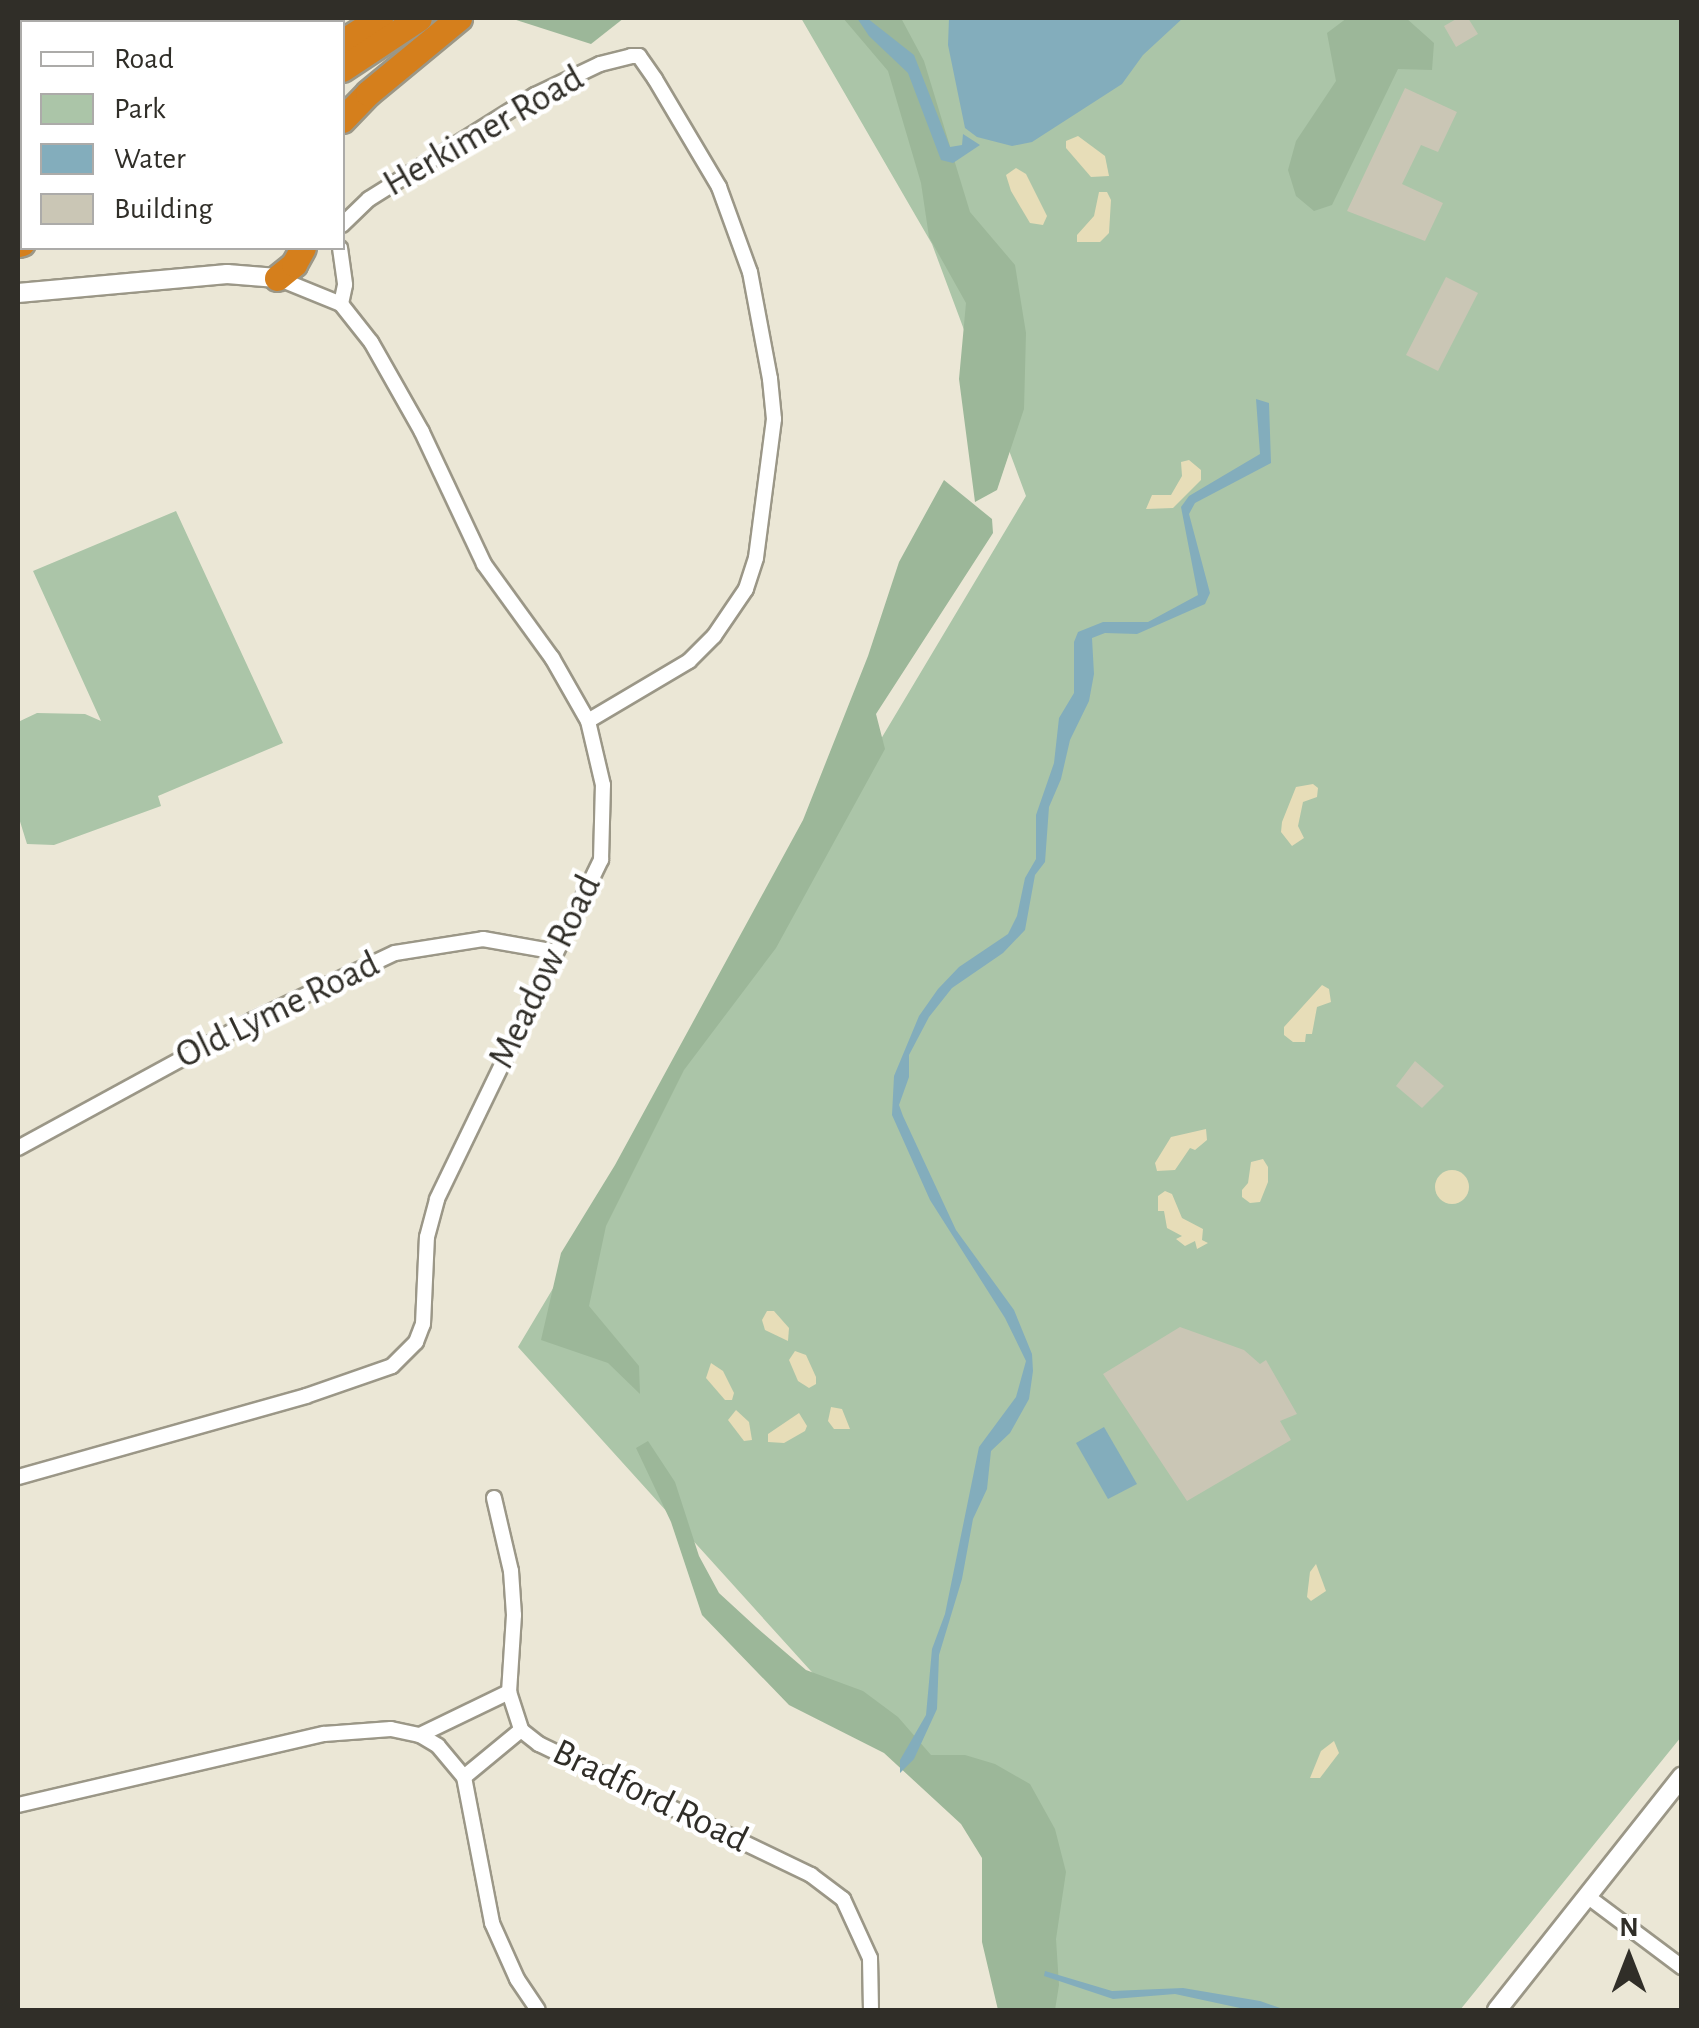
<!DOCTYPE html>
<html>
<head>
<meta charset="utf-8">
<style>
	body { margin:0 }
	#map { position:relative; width:1699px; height:2028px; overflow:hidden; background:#ebe7d6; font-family:"Alegreya Sans",sans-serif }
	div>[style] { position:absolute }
	.green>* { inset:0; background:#abc5a8 }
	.forest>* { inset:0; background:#9cb799 }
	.sand>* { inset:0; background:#e7ddb8 }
	.round { border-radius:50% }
	.water>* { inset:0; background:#83adbc }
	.building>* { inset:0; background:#cac6b5 }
	.roads { filter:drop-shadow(2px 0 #9b9787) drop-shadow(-2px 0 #9b9787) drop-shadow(0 2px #9b9787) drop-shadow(0 -2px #9b9787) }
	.minor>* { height:14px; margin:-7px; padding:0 7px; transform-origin:7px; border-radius:7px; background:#fff }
	.tertiary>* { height:18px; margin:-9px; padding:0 9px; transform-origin:9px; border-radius:9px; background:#fff }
	.motorway>* { height:25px; margin:-12.5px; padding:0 12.5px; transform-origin:12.5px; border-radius:12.5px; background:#d57f1c }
	span { translate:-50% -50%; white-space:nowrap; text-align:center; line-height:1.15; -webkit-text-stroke:9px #fff; paint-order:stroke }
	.street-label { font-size:38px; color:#302e28 }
	.frame { position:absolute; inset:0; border:20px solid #302e28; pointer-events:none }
	.legend { position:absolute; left:20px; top:20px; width:325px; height:230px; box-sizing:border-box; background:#fff; border:2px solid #acaba9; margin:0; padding:12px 18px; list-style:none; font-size:30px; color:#302e28 }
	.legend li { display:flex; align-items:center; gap:20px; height:50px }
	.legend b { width:50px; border:2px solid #acaba9 }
	.north { position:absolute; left:1579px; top:1908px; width:100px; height:100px; -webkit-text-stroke:8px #fff; paint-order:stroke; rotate:0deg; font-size:28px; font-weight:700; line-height:40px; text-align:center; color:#302e28 }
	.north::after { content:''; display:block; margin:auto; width:35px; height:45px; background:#302e28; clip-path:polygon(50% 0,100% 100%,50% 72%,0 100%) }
</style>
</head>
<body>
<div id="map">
	<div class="green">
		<i style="clip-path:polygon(801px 18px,1681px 18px,1681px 1737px,1460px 2010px,1008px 2010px,993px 1838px,829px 1691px,518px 1347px,1026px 496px,932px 244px)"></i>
		<i style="clip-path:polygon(176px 511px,283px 743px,158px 796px,161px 806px,54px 845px,27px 844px,18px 815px,18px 722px,37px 713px,85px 714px,101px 721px,33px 571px)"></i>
	</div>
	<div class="forest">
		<i style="clip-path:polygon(510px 18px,624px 18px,591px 44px)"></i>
		<i style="clip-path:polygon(843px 18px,901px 18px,924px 61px,970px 212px,1015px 265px,1026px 333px,1024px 409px,997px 490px,975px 502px,959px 379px,966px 303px,929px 237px,921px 183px,888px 71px)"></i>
		<i style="clip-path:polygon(1347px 18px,1406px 18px,1434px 43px,1432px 70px,1398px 69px,1332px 205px,1314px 211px,1296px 196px,1288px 170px,1296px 141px,1336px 81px,1327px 33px)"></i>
		<i style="clip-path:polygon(944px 480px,992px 519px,993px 533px,876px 714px,885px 749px,776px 948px,684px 1070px,606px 1226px,589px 1306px,639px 1366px,640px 1394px,608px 1363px,541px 1340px,561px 1253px,615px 1165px,803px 820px,868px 656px,899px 562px)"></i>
		<i style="clip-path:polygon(648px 1441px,675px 1482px,699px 1556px,719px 1593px,756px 1627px,806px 1670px,863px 1691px,898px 1717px,931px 1755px,965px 1755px,995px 1764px,1030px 1784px,1055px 1829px,1066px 1872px,1056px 1939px,1059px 1985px,1055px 2010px,998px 2010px,982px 1942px,982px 1858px,961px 1824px,884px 1753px,789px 1705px,702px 1615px,671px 1522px,636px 1448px)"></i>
	</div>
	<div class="sand">
		<i style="clip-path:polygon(1078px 136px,1105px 156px,1109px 176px,1091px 177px,1066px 148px,1066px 141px)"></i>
		<i style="clip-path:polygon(1016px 168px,1026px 174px,1047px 216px,1043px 225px,1030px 223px,1011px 191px,1006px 175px)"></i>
		<i style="clip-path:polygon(1099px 192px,1107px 192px,1111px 200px,1109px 233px,1100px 242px,1077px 242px,1077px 235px,1094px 216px)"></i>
		<i style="clip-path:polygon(1189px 460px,1201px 470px,1201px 480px,1173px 508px,1146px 509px,1152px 495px,1171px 495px,1182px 476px,1181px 462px)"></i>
		<i style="clip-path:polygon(1313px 784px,1318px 788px,1317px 797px,1303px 802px,1298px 826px,1304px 838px,1292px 846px,1281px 832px,1282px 822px,1296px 787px)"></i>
		<i style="clip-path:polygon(1322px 985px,1329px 989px,1331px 1002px,1317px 1007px,1312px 1034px,1306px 1034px,1305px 1042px,1293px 1042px,1284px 1035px,1284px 1027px)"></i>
		<i style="clip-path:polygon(1206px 1129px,1207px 1140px,1195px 1150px,1190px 1148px,1175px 1170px,1157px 1171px,1155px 1163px,1171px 1137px)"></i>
		<i style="clip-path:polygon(1263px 1159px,1268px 1167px,1268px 1182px,1260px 1202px,1250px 1203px,1242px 1197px,1242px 1190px,1248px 1183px,1251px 1162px)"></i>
		<i class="round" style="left:1435px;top:1170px;width:34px;height:34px"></i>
		<i style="clip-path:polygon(1165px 1191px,1172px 1194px,1182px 1218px,1203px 1229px,1202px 1240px,1208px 1243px,1197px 1249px,1195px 1241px,1185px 1246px,1176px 1239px,1182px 1236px,1167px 1228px,1164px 1211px,1158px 1211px,1158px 1196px)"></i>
		<i style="clip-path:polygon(767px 1311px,774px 1311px,789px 1328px,788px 1341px,765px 1330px,762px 1320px)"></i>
		<i style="clip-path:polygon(795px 1351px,806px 1355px,816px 1377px,816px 1384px,809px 1388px,798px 1381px,789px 1360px)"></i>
		<i style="clip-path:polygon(711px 1363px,723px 1371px,734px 1393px,732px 1400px,725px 1400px,706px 1378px)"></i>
		<i style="clip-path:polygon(831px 1407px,842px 1409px,850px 1429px,834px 1429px,828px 1421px)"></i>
		<i style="clip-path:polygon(736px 1410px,749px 1422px,752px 1440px,744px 1441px,728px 1420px)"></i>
		<i style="clip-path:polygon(799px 1413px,807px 1426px,805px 1431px,784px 1443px,768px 1442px,768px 1434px)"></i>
		<i style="clip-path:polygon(1316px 1564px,1326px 1591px,1311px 1601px,1307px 1597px,1310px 1572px)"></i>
		<i style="clip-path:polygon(1334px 1741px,1339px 1753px,1320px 1778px,1310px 1778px,1321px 1751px)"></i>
	</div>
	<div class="water">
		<i style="clip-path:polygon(857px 18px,867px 18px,914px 55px,950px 147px,962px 145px,963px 134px,980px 145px,953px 163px,941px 160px,908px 73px,869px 36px)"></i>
		<i style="clip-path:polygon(949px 18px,1183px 18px,1143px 55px,1122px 84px,1032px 142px,1012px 146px,977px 137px,965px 128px,948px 45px)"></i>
		<i style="clip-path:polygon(1256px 399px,1269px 403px,1271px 463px,1195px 503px,1189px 514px,1210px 593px,1205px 604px,1137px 634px,1105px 633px,1092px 638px,1094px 674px,1089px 701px,1070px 740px,1061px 779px,1049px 807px,1045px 862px,1035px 875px,1025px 930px,1003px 953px,952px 988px,929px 1017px,909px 1055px,909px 1077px,899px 1105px,903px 1116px,956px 1230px,1014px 1310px,1032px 1354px,1033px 1371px,1029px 1399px,1010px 1433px,991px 1451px,987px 1489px,973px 1519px,962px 1579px,939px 1655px,937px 1709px,914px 1759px,900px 1773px,900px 1760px,926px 1715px,932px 1649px,945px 1614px,979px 1447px,1016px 1397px,1026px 1361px,1005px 1318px,930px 1200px,892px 1115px,894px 1076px,919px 1016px,938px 989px,959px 967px,1008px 934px,1017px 916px,1025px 878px,1036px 859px,1036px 815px,1054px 763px,1059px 718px,1074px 693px,1074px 642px,1078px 632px,1103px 622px,1148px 622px,1198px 595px,1181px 507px,1189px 496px,1260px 454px)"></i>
		<i style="clip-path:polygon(1104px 1427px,1137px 1484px,1108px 1499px,1076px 1443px)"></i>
		<i style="clip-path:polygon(1045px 1971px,1112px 1991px,1183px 1988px,1260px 2001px,1286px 2010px,1240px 2008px,1175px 1994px,1113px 1999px,1044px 1976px)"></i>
	</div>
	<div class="building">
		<i style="clip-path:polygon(1458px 18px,1468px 18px,1478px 34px,1456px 47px,1444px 26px)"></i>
		<i style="clip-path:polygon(1405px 88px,1457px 112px,1438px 152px,1421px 145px,1402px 184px,1443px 203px,1425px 241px,1347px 211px)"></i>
		<i style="clip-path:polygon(1446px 277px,1478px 293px,1438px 371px,1406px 355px)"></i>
		<i style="clip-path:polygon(1415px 1061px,1444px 1086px,1422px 1108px,1396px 1086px)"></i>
		<i style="clip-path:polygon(1180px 1327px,1244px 1350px,1260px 1364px,1266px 1360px,1297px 1414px,1280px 1421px,1291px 1440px,1187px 1501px,1103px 1374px)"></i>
	</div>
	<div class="roads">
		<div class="minor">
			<i style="left:342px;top:225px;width:37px;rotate:-44deg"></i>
			<i style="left:369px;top:199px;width:196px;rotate:-32.1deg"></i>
			<i style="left:535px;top:95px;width:72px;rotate:-25.5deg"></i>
			<i style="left:600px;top:64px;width:32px;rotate:-14deg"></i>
			<i style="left:631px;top:56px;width:8px"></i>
			<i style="left:639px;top:56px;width:28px;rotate:55deg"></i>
			<i style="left:655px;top:79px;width:126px;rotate:59.3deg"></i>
			<i style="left:719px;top:187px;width:90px;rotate:70deg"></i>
			<i style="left:750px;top:272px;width:109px;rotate:79.4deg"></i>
			<i style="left:770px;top:379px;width:40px;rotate:84.3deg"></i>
			<i style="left:774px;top:419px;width:140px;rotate:97.4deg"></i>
			<i style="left:756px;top:558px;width:33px;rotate:108deg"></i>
			<i style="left:746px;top:589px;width:57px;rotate:124.2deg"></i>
			<i style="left:714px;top:636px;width:35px;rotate:135deg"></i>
			<i style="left:689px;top:661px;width:117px;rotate:149.3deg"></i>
			<i style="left:340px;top:248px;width:37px;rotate:82deg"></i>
			<i style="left:345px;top:285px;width:19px;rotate:102deg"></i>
			<i style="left:18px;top:1148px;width:268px;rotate:-28.6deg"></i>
			<i style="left:253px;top:1020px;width:157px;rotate:-25.3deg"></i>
			<i style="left:395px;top:953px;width:89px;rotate:-9deg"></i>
			<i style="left:483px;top:939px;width:74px;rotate:10.1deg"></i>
			<i style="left:18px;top:1477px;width:299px;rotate:-15.7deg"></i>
			<i style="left:306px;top:1396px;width:91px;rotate:-19.2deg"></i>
			<i style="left:392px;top:1366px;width:34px;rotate:-45deg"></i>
			<i style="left:416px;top:1342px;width:19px;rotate:-69deg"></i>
			<i style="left:423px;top:1324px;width:87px;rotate:-87.4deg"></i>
			<i style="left:427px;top:1237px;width:39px;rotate:-75deg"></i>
			<i style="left:437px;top:1199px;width:377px;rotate:-64.2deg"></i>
			<i style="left:601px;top:860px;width:75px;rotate:-88.5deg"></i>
			<i style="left:603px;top:785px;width:66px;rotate:-103.2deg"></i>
			<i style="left:588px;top:721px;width:73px;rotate:-119.7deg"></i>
			<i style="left:552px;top:658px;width:116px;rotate:-125.9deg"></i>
			<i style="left:484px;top:564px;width:146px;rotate:-115.2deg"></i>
			<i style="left:422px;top:432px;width:103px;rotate:-119.5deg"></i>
			<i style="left:371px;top:342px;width:48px;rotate:-128.3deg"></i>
			<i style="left:341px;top:304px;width:69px;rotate:-157.9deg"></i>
			<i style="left:494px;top:1498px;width:75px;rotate:76.9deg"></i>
			<i style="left:511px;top:1571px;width:44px;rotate:86.1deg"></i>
			<i style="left:514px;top:1615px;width:77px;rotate:93.7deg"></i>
			<i style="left:509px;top:1692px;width:40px;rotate:72deg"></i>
			<i style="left:521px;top:1730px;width:23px;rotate:38deg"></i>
			<i style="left:539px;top:1744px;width:302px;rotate:25.7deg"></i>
			<i style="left:811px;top:1875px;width:40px;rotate:37deg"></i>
			<i style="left:843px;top:1899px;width:65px;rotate:65.4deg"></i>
			<i style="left:870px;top:1958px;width:52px;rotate:88.9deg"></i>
			<i style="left:420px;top:1735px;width:21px;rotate:31deg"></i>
			<i style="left:438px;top:1746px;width:40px;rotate:50deg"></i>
			<i style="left:464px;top:1777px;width:149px;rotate:79.1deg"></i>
			<i style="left:492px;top:1923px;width:61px;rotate:65.9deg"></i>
			<i style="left:517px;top:1979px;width:37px;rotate:56deg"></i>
			<i style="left:464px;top:1777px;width:74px;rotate:-39.5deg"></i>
			<i style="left:18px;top:1805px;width:314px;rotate:-13.1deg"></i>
			<i style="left:324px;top:1734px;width:67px;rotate:-4.3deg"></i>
			<i style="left:391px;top:1729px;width:30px;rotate:12deg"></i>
			<i style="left:420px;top:1735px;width:99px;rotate:-25.8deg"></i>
			<i style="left:1587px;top:1896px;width:119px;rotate:36.8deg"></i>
		</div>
		<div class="tertiary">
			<i style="left:18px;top:293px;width:210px;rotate:-5.2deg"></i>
			<i style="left:227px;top:274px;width:50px;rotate:4.6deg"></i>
			<i style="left:1497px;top:2010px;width:298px;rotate:-51.6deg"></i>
		</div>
		<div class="motorway">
			<i style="left:342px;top:42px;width:45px;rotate:-32.3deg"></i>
			<i style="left:342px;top:69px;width:92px;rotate:-33.5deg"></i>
			<i style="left:342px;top:120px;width:37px;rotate:-46deg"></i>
			<i style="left:368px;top:93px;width:118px;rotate:-39.5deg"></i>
			<i style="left:18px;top:192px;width:4px;rotate:-27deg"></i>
			<i style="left:18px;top:215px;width:4px;rotate:-14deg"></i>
			<i style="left:18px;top:244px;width:4px;rotate:-14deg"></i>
			<i style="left:277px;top:278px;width:22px;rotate:-39deg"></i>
			<i style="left:294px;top:264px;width:18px;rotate:-61deg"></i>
		</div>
	</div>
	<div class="street-label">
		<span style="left:484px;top:132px;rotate:-30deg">Herkimer Road</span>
		<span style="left:546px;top:972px;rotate:-64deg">Meadow Road</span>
		<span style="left:278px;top:1011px;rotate:-26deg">Old Lyme Road</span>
		<span style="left:650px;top:1797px;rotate:26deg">Bradford Road</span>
	</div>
	<div class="frame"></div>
	<ul class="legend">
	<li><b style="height:12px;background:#fff"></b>Road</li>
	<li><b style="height:28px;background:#abc5a8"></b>Park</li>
	<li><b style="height:28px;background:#83adbc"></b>Water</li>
	<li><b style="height:28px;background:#cac6b5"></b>Building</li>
	</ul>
	<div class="north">N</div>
</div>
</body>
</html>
